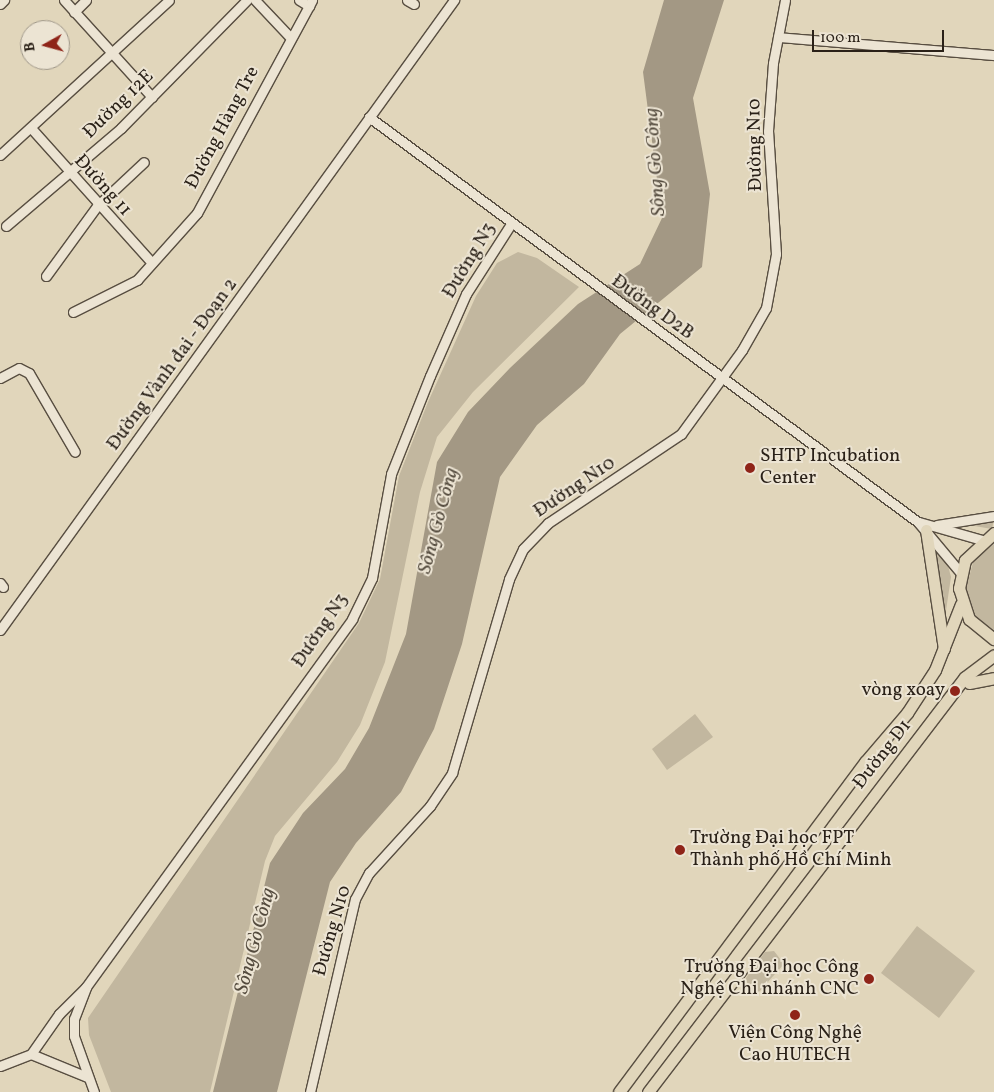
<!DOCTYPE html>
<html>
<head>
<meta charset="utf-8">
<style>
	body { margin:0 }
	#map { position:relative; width:994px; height:1092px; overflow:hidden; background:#e1d6bb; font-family:Vollkorn,serif }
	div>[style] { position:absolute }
	.green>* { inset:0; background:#c2b79f }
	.water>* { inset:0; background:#a39884 }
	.roads { filter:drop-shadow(1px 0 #584e41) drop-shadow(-1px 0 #584e41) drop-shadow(0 1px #584e41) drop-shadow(0 -1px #584e41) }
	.minor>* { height:9px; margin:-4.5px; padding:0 4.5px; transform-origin:4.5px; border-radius:4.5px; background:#ece4d3 }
	.major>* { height:11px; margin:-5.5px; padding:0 5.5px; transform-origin:5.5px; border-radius:5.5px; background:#e1d6bb }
	.dots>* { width:14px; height:14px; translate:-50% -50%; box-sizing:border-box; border:2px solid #ece4d3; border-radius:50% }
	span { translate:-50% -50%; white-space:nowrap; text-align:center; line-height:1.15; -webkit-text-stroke:4px #ece4d3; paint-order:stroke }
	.street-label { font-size:19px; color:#2a2118 }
	.poi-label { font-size:19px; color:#2a2118 }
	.left { translate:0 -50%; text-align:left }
	.right { translate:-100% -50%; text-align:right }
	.water-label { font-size:20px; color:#544b3e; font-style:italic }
	.north { position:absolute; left:20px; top:20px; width:50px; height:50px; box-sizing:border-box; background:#ece4d3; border:1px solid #9e9688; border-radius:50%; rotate:263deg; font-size:14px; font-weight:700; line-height:20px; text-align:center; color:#2a2118 }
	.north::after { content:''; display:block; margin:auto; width:18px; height:22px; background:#8f2418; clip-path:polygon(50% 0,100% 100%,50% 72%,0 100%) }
	.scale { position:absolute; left:812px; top:30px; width:132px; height:22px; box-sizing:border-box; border:2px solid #2a2118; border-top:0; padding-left:6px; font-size:15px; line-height:18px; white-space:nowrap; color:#2a2118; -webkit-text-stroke:4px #ece4d3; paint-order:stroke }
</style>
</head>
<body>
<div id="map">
	<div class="green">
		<i style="clip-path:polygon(518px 252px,537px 258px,579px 287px,473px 392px,437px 437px,420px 492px,385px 662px,360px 725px,337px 762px,275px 836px,265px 861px,210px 1092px,111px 1092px,89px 1035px,88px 1018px,359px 623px,380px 579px,399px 476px,428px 402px,476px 296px,497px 263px)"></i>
		<i style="clip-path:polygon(994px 519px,992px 529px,963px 524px)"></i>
		<i style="clip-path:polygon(932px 543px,946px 558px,951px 577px,944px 624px)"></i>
		<i style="clip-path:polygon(994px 544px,994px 630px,976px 617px,966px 588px,974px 559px)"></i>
		<i style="clip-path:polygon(695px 714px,713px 737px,667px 770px,652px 749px)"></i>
		<i style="clip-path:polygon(917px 926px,975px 971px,939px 1018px,881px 973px)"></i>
		<i style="clip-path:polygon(774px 951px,784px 964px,758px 993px,748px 986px,746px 978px,765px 952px)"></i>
	</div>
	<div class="water">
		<i style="clip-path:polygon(664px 0,724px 0,693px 98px,710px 194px,702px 267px,620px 334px,584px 384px,537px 425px,500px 477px,462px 644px,434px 729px,401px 792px,356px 843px,330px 882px,277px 1092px,213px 1092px,270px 863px,303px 813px,345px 769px,369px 728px,406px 634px,437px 462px,468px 412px,510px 368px,578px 304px,640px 264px,662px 218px,643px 72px)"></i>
	</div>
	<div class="roads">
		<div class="minor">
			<i style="left:64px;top:0;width:131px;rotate:47.8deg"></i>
			<i style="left:255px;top:0;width:51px;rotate:46.6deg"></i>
			<i style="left:299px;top:0;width:12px;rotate:31deg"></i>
			<i style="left:407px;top:0;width:8px;rotate:30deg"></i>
			<i style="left:0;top:4px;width:6px;rotate:-45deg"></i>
			<i style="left:74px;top:12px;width:17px;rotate:-45deg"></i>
			<i style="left:778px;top:37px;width:217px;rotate:4.8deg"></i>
			<i style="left:369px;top:117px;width:682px;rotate:36.42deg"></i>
			<i style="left:918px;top:522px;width:65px;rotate:50deg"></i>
			<i style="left:31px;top:128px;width:181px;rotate:48.1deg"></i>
			<i style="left:0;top:155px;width:229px;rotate:-42.5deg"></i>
			<i style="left:6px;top:226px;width:151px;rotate:-40.4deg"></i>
			<i style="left:121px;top:128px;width:180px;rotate:-45.5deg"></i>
			<i style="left:46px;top:276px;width:87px;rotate:-53.9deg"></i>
			<i style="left:97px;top:206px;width:64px;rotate:-43.1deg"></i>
			<i style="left:73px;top:312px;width:72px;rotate:-26.6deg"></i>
			<i style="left:137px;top:280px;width:90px;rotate:-48.2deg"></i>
			<i style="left:197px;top:213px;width:242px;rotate:-61.6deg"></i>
			<i style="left:0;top:378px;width:21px;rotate:-28deg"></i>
			<i style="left:19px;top:368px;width:11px;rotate:27deg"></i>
			<i style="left:29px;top:373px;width:91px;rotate:59.8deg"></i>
			<i style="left:919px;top:522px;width:66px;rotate:15.9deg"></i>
			<i style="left:937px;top:525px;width:58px;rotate:-9deg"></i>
			<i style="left:0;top:583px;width:5px;rotate:53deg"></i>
			<i style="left:0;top:630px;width:777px;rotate:-54.22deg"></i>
			<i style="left:31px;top:1054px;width:61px;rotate:22.3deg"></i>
			<i style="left:0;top:1066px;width:33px;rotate:-21deg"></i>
			<i style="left:31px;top:1054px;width:49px;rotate:-55deg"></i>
			<i style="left:59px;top:1014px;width:38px;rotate:-45deg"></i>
			<i style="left:94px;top:1092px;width:59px;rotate:-109.7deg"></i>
			<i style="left:74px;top:1036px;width:17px;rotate:-90deg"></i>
			<i style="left:74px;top:1019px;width:34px;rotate:-69deg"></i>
			<i style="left:86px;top:987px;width:454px;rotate:-54.1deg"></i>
			<i style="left:352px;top:619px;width:46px;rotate:-64deg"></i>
			<i style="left:372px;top:578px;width:106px;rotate:-79.6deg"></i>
			<i style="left:391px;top:474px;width:105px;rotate:-68.3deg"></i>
			<i style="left:430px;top:376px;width:90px;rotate:-66.3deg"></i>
			<i style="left:466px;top:294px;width:83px;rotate:-57.3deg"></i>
			<i style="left:310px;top:1092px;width:198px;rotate:-76.9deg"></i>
			<i style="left:355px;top:899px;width:30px;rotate:-62deg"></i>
			<i style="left:369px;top:873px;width:91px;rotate:-47.7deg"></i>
			<i style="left:430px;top:806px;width:40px;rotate:-56deg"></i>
			<i style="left:452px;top:773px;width:202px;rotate:-73.6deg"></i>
			<i style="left:509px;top:579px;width:33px;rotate:-65deg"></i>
			<i style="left:523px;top:549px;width:36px;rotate:-46deg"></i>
			<i style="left:548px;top:523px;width:160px;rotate:-33.8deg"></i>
			<i style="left:681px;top:434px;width:104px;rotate:-54deg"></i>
			<i style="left:742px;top:350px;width:48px;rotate:-60.3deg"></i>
			<i style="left:766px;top:308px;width:55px;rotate:-79.5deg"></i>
			<i style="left:776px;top:254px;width:123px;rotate:-93.7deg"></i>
			<i style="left:768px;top:131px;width:68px;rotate:-85.8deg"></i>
			<i style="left:773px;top:63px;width:64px;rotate:-79.2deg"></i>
		</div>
		<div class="major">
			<i style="left:926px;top:530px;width:120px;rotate:81.4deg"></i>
			<i style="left:994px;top:533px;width:40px;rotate:137deg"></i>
			<i style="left:965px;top:560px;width:29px;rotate:102deg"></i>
			<i style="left:959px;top:588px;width:33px;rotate:72deg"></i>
			<i style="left:969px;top:619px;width:32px;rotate:39deg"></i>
			<i style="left:969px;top:683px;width:25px;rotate:-11deg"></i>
			<i style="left:619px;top:1092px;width:412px;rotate:-53.3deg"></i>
			<i style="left:865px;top:762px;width:65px;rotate:-49.4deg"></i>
			<i style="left:907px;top:713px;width:51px;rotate:-56.9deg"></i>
			<i style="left:935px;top:670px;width:71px;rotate:-68.5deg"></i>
			<i style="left:648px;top:1092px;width:522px;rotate:-52.63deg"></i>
			<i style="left:965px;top:677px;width:36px;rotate:-37deg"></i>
		</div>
	</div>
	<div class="dots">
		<i style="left:750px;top:468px;background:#8f2418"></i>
		<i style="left:955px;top:691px;background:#8f2418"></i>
		<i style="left:680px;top:850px;background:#8f2418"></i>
		<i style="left:869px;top:979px;background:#8f2418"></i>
		<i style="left:795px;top:1015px;background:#8f2418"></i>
	</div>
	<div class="street-label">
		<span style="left:119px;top:105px;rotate:-44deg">Đường 12E</span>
		<span style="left:223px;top:128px;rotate:-62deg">Đường Hàng Tre</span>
		<span style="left:756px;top:145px;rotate:-91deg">Đường N10</span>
		<span style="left:102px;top:186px;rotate:48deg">Đường 11</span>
		<span style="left:470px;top:261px;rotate:-59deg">Đường N3</span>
		<span style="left:652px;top:308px;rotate:36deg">Đường D2B</span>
		<span style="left:173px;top:365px;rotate:-54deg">Đường Vành đai - Đoạn 2</span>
		<span style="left:575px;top:488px;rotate:-34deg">Đường N10</span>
		<span style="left:321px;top:631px;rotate:-56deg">Đường N3</span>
		<span style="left:883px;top:755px;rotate:-52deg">Đường D1</span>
		<span style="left:333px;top:931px;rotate:-74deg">Đường N10</span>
	</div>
	<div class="poi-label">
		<span class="left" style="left:760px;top:468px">SHTP Incubation<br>Center</span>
		<span class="right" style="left:945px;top:691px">vòng xoay</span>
		<span class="left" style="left:690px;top:850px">Trường Đại học FPT<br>Thành phố Hồ Chí Minh</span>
		<span class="right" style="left:859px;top:979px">Trường Đại học Công<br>Nghệ Chi nhánh CNC</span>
		<span style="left:795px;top:1045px">Viện Công Nghệ<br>Cao HUTECH</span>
	</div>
	<div class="water-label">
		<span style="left:656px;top:162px;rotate:-94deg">Sông Gò Công</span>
		<span style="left:439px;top:521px;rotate:-75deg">Sông Gò Công</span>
		<span style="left:256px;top:941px;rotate:-75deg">Sông Gò Công</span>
	</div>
	<div class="north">B</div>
	<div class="scale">100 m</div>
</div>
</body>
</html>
